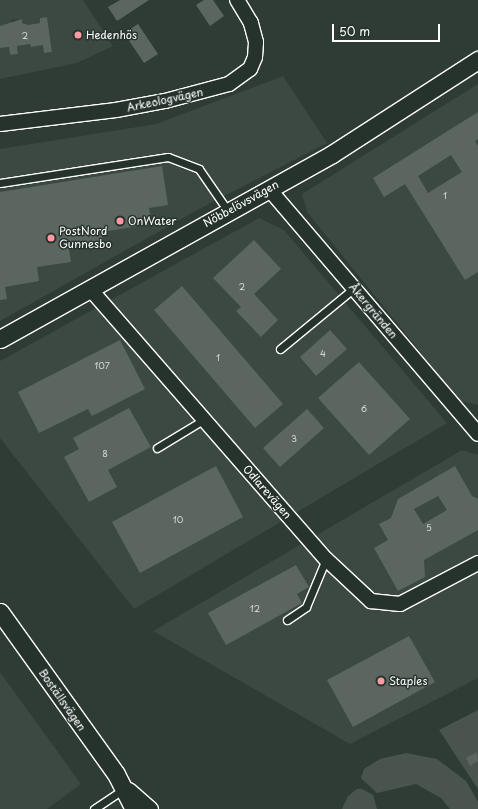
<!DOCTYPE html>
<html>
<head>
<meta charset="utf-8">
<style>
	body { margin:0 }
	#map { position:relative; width:478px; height:809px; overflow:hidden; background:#2f3b35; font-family:"Playpen Sans",sans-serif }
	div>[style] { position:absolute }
	.built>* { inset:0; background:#3c4842 }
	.green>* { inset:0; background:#4a544f }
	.building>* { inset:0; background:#5b6661 }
	.roads { filter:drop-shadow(1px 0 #fff) drop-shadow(-1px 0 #fff) drop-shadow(0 1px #fff) drop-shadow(0 -1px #fff) }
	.service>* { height:7px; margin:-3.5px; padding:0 3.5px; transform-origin:3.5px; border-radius:3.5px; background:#26332d }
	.minor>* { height:14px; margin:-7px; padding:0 7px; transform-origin:7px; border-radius:7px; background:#26332d }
	.tertiary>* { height:17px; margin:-8.5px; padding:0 8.5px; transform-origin:8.5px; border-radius:8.5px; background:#26332d }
	.dots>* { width:11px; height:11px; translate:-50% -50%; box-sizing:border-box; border:2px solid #26332d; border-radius:50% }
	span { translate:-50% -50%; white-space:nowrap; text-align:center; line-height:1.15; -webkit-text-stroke:3px #26332d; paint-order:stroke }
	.number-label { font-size:9px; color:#d6d9d8 }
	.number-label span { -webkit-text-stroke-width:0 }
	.poi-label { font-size:11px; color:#fff }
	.left { translate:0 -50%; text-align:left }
	.street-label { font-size:11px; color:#fff }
	.scale { position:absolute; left:332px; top:24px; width:108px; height:18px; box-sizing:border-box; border:2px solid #fff; border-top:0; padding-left:5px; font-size:12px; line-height:14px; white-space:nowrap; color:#fff; -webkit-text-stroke:3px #26332d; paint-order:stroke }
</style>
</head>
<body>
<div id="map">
	<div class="built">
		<i style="clip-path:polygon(0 0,83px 0,113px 46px,77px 63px,0 79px,0 48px,9px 47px,10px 55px,18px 54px,17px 46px,30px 44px,31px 47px,43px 45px,52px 52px,47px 17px,40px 18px,40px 23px,28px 25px,22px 23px,21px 19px,11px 20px,11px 24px,0 28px)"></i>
		<i style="clip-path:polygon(283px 76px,327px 143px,201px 208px,0 321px,0 149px,156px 124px)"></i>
		<i style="clip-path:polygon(478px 84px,478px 405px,460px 401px,307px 212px,302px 194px)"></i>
		<i style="clip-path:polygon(259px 218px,284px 230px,447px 423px,134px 609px,0 438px,0 361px)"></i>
		<i style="clip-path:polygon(462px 450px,478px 455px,478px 678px,350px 744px,153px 631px)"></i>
		<i style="clip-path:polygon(0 672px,81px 784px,47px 809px,0 809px)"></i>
	</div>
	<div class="green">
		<i style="clip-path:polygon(478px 710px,478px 789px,439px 730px)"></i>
		<i style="clip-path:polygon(406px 753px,437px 759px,466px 781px,478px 802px,478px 809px,450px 809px,441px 798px,416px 784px,377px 793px,361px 778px,364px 769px,380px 759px)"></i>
		<i style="clip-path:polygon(357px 789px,362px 789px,373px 795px,377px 809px,342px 809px,348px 796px)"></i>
	</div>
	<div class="building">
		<i style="clip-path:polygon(120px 0,149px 0,117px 21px,108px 7px)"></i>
		<i style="clip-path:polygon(204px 0,213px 0,224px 16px,210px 26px,196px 5px)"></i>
		<i style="clip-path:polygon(47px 17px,52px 52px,44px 53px,43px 45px,31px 47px,30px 44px,17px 46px,18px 54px,10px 55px,9px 47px,0 48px,0 26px,22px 19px,22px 23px,28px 25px,40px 23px,40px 18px)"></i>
		<i style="clip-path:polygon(138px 24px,158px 54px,144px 63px,124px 33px)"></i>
		<i style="clip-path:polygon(evenodd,478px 112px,478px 139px,475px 141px,478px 146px,478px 272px,465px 280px,405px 184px,384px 197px,373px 178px,478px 112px,451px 155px,462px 172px,428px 193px,418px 176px,451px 155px)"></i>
		<i style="clip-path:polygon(162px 166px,168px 205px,149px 208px,151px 219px,144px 220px,145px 225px,102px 232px,103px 244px,69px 249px,71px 262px,37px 267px,39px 281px,5px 287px,7px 299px,0 300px,0 192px)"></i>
		<i style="clip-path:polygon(254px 240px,281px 269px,254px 294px,278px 320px,261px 337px,236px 311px,241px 307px,213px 278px)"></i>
		<i style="clip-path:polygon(182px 286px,283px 404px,255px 428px,154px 310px)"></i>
		<i style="clip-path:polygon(330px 330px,347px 349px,316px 376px,300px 357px)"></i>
		<i style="clip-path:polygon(120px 340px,145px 389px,92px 416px,88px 409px,39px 433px,18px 392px)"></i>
		<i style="clip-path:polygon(359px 362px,410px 419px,369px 455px,318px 398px)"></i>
		<i style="clip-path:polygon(129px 408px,151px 447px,108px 470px,117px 487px,89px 502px,64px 457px,79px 449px,73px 438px)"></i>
		<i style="clip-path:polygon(307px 409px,324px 428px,280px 467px,263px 448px)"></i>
		<i style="clip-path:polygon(216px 466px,243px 517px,140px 573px,112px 522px)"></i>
		<i style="clip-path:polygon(evenodd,455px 466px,472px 496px,478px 499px,478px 530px,424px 560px,425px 577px,398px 591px,374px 548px,388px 540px,379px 524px,391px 518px,398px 499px,455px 466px,438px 496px,447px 510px,423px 524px,414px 509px,438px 496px)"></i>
		<i style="clip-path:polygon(296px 565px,309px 587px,297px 594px,302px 603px,226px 645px,208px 613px)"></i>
		<i style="clip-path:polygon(409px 636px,435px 682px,353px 727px,327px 680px)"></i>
		<i style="clip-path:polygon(477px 752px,478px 761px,470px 766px,466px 758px)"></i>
	</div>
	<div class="roads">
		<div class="service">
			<i style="left:0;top:183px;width:170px;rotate:-8.8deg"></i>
			<i style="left:168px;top:157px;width:33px;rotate:21deg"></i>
			<i style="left:199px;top:169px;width:51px;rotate:55.4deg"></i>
			<i style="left:280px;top:349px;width:96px;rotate:-39.5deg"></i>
			<i style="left:157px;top:448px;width:54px;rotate:-31.3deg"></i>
			<i style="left:287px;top:620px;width:23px;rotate:-34deg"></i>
			<i style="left:306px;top:607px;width:52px;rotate:-67.4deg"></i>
			<i style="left:94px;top:809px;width:37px;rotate:-34deg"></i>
		</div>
		<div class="minor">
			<i style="left:0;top:124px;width:117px;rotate:-6.9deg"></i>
			<i style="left:116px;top:110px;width:50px;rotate:-10.4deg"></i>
			<i style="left:165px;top:101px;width:66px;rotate:-14.9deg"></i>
			<i style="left:229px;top:84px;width:26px;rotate:-36deg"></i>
			<i style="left:250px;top:69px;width:13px;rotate:-67deg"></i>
			<i style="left:255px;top:57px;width:15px;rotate:-86deg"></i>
			<i style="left:256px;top:42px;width:20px;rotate:-105deg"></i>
			<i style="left:251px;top:23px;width:27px;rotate:-121deg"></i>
			<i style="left:269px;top:189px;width:322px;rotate:49.5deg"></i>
			<i style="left:91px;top:290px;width:357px;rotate:48.9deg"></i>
			<i style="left:326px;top:559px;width:62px;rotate:43deg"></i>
			<i style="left:371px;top:601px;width:29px;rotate:6deg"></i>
			<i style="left:400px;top:604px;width:88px;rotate:-27.7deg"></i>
		</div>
		<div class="tertiary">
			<i style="left:0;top:339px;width:380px;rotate:-29.1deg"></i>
			<i style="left:332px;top:154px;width:174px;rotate:-32.8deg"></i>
			<i style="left:0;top:612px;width:199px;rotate:54.4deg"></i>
			<i style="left:116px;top:774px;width:39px;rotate:63deg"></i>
			<i style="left:128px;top:791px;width:28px;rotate:41deg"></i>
		</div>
	</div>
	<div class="dots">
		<i style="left:78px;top:35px;background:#ff9aa2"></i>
		<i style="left:120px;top:221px;background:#ff9aa2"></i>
		<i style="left:51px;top:238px;background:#ff9aa2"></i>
		<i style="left:381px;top:681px;background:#ff9aa2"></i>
	</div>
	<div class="number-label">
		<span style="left:25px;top:35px">2</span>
		<span style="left:445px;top:195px">1</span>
		<span style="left:242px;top:286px">2</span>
		<span style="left:323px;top:353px">4</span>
		<span style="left:218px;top:357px">1</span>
		<span style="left:102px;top:365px">107</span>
		<span style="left:364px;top:408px">6</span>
		<span style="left:294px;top:438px">3</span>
		<span style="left:105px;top:453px">8</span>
		<span style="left:178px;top:519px">10</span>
		<span style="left:429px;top:527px">5</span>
		<span style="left:255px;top:608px">12</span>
	</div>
	<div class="poi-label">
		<span class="left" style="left:86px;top:35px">Hedenhös</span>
		<span class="left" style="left:128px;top:221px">OnWater</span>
		<span class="left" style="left:59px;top:238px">PostNord<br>Gunnesbo</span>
		<span class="left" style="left:389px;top:681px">Staples</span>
	</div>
	<div class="street-label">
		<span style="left:165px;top:100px;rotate:-12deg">Arkeologvägen</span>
		<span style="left:241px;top:204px;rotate:-29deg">Nöbbelövsvägen</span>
		<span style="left:373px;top:311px;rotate:50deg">Åkergränden</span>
		<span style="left:267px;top:492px;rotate:49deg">Odlarevägen</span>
		<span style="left:62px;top:700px;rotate:55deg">Boställsvägen</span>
	</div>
	<div class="scale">50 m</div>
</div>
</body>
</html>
